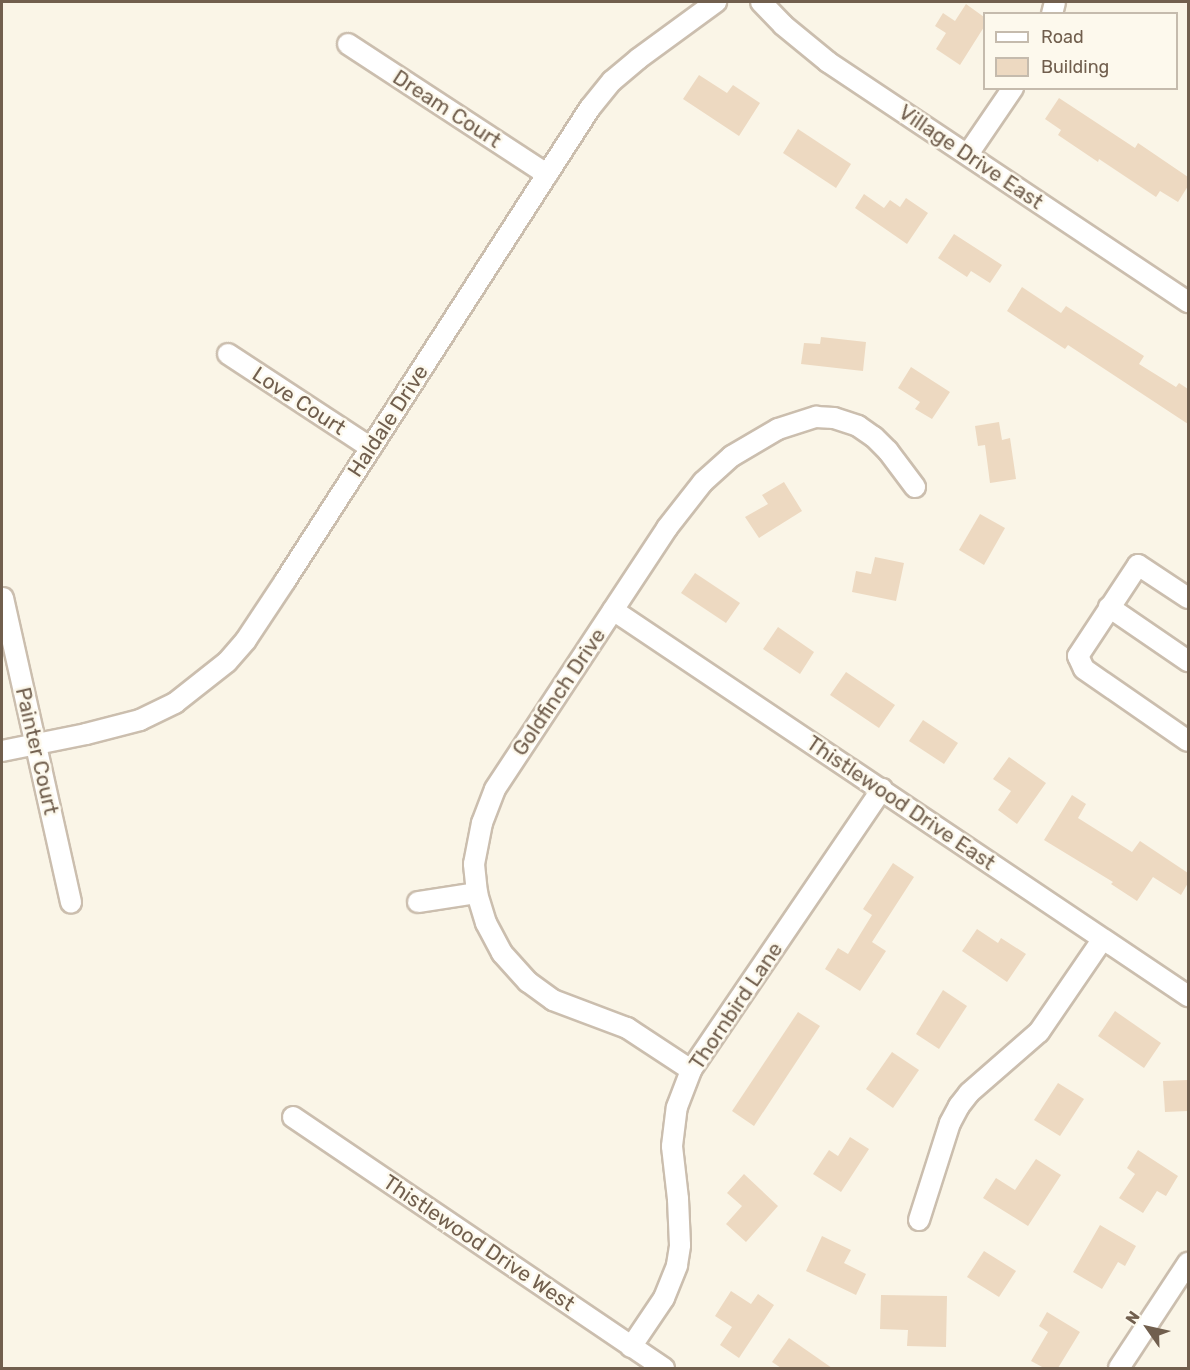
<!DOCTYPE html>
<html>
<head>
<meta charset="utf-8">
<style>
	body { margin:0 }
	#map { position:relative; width:1190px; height:1370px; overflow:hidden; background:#faf5e7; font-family:Rubik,sans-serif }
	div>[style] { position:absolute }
	.building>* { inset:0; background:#edd9c1 }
	.roads { filter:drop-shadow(2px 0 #cbbeae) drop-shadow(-2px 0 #cbbeae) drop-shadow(0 2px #cbbeae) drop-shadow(0 -2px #cbbeae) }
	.minor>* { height:20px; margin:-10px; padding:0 10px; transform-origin:10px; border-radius:10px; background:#fff }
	span { translate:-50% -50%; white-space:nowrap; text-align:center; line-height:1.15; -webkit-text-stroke:5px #fdf9ed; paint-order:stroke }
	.street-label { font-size:21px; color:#715f4e }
	.frame { position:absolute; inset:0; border:3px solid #715f4e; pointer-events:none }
	.legend { position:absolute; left:983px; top:12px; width:195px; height:78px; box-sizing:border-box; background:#fdf9ed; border:2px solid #c5bbad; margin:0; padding:8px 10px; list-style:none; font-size:18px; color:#715f4e }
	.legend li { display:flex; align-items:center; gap:12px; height:30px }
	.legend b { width:30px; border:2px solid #c5bbad }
	.north { position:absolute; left:1118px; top:1298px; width:60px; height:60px; -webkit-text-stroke:4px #fdf9ed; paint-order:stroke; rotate:304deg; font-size:16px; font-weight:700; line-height:24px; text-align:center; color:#715f4e }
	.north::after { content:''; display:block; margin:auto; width:21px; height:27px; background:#715f4e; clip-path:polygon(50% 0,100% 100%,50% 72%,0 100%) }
</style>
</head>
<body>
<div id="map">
	<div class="building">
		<i style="clip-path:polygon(966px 4px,984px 17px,984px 27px,960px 65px,936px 49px,946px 33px,935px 26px,943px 13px,955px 21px)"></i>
		<i style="clip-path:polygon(699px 75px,727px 93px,733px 85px,760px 103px,739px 136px,683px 99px)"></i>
		<i style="clip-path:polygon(1059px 98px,1135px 148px,1138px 143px,1188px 177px,1188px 186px,1178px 202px,1160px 191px,1156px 197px,1099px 159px,1098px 162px,1058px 135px,1061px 130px,1045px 119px)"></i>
		<i style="clip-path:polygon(798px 129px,851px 164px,836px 188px,783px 153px)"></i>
		<i style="clip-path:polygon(864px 194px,884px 208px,890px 200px,900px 207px,906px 198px,928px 213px,907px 244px,855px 208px)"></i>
		<i style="clip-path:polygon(954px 234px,1002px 265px,990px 283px,971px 271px,967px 277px,938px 258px)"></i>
		<i style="clip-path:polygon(1022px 287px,1061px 313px,1066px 306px,1144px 356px,1139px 364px,1176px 387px,1179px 383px,1188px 389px,1188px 424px,1068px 345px,1065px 349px,1007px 311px)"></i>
		<i style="clip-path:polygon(821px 337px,866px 342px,863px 371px,801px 364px,804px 343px,820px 344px)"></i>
		<i style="clip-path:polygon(911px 367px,950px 392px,932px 419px,915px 409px,920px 402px,898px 388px)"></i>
		<i style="clip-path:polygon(999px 422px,1002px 440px,1010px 438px,1016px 479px,990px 483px,985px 445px,978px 446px,975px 426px)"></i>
		<i style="clip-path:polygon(784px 482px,802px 511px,759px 538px,745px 517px,768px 504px,762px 495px)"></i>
		<i style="clip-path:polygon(980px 514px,1005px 528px,984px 565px,959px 550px)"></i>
		<i style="clip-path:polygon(875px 557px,904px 563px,896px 601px,852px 592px,856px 571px,871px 574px)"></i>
		<i style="clip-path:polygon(695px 573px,740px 603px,726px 623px,681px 593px)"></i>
		<i style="clip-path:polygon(778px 627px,814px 652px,800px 674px,763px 649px)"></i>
		<i style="clip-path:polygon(846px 672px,895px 705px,879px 728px,830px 695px)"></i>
		<i style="clip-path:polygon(923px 720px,958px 743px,944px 764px,909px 741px)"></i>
		<i style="clip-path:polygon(1009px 757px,1046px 783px,1017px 824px,998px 810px,1011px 791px,993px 779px)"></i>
		<i style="clip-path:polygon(1072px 795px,1086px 804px,1078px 818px,1132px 852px,1140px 841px,1188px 873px,1188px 883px,1181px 895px,1153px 877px,1137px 901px,1111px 884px,1113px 882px,1044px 840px)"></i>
		<i style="clip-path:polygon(893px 863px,914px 877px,872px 942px,886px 951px,860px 991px,825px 969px,838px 948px,848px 954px,872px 915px,863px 909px)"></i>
		<i style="clip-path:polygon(977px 929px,998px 943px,1001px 938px,1026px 954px,1007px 982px,962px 951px)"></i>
		<i style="clip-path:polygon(943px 990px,967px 1006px,939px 1049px,916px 1034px)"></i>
		<i style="clip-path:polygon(1115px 1011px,1161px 1043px,1144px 1068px,1098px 1036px)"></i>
		<i style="clip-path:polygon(798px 1012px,820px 1026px,754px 1126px,732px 1111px)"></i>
		<i style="clip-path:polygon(892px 1052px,919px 1070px,893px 1108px,866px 1089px)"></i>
		<i style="clip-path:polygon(1188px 1080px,1188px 1111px,1165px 1112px,1163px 1081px)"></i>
		<i style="clip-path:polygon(1058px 1083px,1084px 1099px,1060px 1136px,1034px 1120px)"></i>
		<i style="clip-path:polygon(850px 1137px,869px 1149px,841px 1192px,813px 1174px,829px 1150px,838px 1156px)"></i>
		<i style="clip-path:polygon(1138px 1150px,1178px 1176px,1166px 1196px,1157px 1191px,1143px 1213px,1119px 1198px,1135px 1174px,1127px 1168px)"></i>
		<i style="clip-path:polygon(1036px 1159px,1061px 1175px,1028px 1226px,983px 1198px,996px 1178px,1015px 1190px)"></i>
		<i style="clip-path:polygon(744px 1174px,778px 1206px,746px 1242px,726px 1224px,742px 1206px,727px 1193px)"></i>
		<i style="clip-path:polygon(1100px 1225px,1136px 1246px,1125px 1266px,1118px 1262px,1102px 1289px,1073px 1272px)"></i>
		<i style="clip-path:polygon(822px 1236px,851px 1250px,844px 1263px,866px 1274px,856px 1295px,806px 1271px)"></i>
		<i style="clip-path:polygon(984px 1251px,1016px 1271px,999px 1297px,967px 1277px)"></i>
		<i style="clip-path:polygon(731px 1291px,751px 1304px,758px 1294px,774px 1305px,739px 1358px,720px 1345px,732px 1327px,715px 1316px)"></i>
		<i style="clip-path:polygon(881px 1295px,947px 1296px,946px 1347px,907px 1346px,908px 1330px,880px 1329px)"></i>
		<i style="clip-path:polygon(1047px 1312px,1080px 1332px,1058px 1368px,1044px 1368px,1031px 1361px,1048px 1332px,1039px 1326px)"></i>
		<i style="clip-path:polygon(789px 1338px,832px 1368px,781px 1368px,772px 1362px)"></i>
	</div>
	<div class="roads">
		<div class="minor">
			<i style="left:761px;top:2px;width:32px;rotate:46deg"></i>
			<i style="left:783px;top:25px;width:58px;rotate:39.4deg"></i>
			<i style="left:828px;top:62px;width:433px;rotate:33.7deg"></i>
			<i style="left:1052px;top:14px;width:12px;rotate:-76deg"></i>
			<i style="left:348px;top:44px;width:238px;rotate:33.2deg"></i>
			<i style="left:968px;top:154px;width:80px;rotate:-55.7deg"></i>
			<i style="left:228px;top:354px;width:171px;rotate:33.3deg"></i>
			<i style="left:3px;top:598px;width:312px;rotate:77.4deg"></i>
			<i style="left:1188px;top:598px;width:60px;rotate:-146.6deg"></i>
			<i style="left:1138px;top:565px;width:109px;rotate:123.4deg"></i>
			<i style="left:1078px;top:656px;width:14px;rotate:65deg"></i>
			<i style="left:1084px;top:669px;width:126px;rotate:34.7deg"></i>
			<i style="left:1109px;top:607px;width:96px;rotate:34.4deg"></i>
			<i style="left:613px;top:610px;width:693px;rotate:33.87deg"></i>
			<i style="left:2px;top:751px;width:86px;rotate:-11.4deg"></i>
			<i style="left:86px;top:734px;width:56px;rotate:-14.5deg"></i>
			<i style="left:140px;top:720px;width:39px;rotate:-26deg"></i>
			<i style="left:175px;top:703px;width:66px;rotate:-38.3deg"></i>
			<i style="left:227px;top:662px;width:29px;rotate:-49deg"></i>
			<i style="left:246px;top:640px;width:71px;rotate:-56.5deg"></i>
			<i style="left:285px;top:581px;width:563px;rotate:-57.19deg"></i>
			<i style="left:590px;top:108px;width:35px;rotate:-51deg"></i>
			<i style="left:612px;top:81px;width:34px;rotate:-40deg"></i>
			<i style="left:638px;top:59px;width:97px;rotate:-36.2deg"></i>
			<i style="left:418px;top:902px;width:60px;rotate:-8.7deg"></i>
			<i style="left:691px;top:1070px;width:77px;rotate:-146.7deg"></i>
			<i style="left:627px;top:1028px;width:79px;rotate:-159.3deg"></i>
			<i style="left:553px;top:1000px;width:31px;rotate:-144deg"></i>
			<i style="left:528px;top:982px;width:39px;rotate:-132deg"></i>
			<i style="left:502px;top:953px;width:34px;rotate:-118deg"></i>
			<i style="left:486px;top:923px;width:31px;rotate:-107deg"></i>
			<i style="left:477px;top:893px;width:29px;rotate:-96deg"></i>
			<i style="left:474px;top:864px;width:42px;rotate:-79deg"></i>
			<i style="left:482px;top:823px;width:36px;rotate:-69deg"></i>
			<i style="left:495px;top:789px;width:313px;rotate:-56.6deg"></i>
			<i style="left:667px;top:528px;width:58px;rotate:-52deg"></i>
			<i style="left:703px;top:482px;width:39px;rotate:-42deg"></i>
			<i style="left:732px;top:456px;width:53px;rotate:-30.4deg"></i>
			<i style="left:778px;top:429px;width:40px;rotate:-18deg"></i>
			<i style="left:816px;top:417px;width:18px;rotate:3deg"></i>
			<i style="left:834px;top:418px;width:25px;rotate:18deg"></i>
			<i style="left:858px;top:426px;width:19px;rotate:35deg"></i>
			<i style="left:874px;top:437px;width:20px;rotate:45deg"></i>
			<i style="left:888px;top:451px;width:45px;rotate:53.1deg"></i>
			<i style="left:293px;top:1117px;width:448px;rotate:34.1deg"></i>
			<i style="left:919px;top:1220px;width:102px;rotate:-72.3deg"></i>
			<i style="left:950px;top:1123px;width:19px;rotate:-62deg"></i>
			<i style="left:959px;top:1106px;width:16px;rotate:-52deg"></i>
			<i style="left:969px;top:1093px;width:93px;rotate:-41.1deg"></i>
			<i style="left:1039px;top:1032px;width:112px;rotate:-55.6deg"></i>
			<i style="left:631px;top:1347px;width:59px;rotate:-56deg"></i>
			<i style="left:664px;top:1298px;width:35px;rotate:-68deg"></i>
			<i style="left:677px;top:1265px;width:20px;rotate:-81deg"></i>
			<i style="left:680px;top:1245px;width:46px;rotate:-92.5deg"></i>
			<i style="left:678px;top:1199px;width:53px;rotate:-96.5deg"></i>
			<i style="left:672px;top:1146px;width:39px;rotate:-83deg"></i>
			<i style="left:677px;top:1107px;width:40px;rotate:-69deg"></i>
			<i style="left:691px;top:1070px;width:340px;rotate:-55.8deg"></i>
			<i style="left:1119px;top:1368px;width:126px;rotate:-56.7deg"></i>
		</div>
	</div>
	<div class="street-label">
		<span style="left:447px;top:109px;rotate:33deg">Dream Court</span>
		<span style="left:971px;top:157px;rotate:34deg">Village Drive East</span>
		<span style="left:299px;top:401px;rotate:33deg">Love Court</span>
		<span style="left:388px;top:421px;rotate:-57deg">Haldale Drive</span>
		<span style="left:559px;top:692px;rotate:-56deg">Goldfinch Drive</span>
		<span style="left:37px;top:751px;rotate:77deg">Painter Court</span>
		<span style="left:901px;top:803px;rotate:34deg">Thistlewood Drive East</span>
		<span style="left:736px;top:1006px;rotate:-56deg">Thornbird Lane</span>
		<span style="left:479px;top:1243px;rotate:34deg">Thistlewood Drive West</span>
	</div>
	<div class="frame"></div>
	<ul class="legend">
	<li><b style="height:8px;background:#fff"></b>Road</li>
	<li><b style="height:16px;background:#edd9c1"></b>Building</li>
	</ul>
	<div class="north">N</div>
</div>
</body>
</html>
